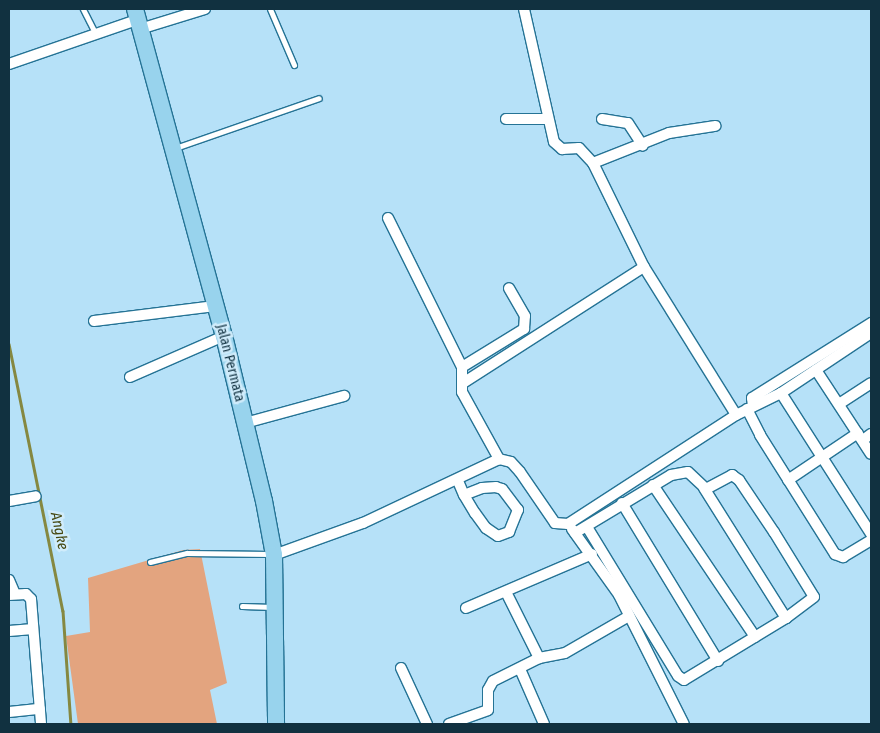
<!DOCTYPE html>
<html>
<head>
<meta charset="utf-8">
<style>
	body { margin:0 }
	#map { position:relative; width:880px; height:733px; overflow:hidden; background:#b6e1f8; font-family:"Fira Sans Condensed",sans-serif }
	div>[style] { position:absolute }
	.green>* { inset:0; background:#e3a47f }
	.stream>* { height:2.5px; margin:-1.25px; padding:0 1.25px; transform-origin:1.25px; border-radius:1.25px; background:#858841 }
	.roads { filter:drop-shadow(1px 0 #257395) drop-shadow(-1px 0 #257395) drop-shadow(0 1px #257395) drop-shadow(0 -1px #257395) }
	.service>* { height:5px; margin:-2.5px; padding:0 2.5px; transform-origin:2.5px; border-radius:2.5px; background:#fff }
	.minor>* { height:10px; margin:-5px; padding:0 5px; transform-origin:5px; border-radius:5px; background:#fff }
	.primary>* { height:16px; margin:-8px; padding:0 8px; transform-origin:8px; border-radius:8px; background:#98d3ed }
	span { translate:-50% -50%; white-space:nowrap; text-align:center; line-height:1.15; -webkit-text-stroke:5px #d0ecfb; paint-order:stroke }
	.street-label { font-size:14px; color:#113140 }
	.water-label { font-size:15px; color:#454710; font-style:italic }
	.frame { position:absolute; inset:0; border:10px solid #113140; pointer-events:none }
</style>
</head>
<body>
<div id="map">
	<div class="green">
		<i style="clip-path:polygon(200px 549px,227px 683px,210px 690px,217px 724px,78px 724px,66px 636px,90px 632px,88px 578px,183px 550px)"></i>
	</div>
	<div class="stream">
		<i style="left:9px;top:344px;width:272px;rotate:78.6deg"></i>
		<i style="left:63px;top:611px;width:113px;rotate:86deg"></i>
	</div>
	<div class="roads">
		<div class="service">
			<i style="left:83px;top:9px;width:27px;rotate:63deg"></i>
			<i style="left:270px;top:9px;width:61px;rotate:66.8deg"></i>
			<i style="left:175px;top:148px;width:152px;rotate:-19.1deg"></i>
			<i style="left:150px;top:562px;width:38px;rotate:-14deg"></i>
			<i style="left:187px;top:553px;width:84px;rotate:0.7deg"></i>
			<i style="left:242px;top:606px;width:31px;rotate:2deg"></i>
		</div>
		<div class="minor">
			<i style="left:524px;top:9px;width:136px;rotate:77.3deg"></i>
			<i style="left:554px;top:142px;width:11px;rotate:41deg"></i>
			<i style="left:562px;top:149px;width:17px;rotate:-3deg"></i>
			<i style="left:579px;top:148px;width:21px;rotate:47deg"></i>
			<i style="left:593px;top:163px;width:116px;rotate:63.9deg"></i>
			<i style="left:644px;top:267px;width:174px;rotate:58.1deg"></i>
			<i style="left:140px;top:29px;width:68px;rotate:-17.1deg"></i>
			<i style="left:9px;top:64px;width:135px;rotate:-19deg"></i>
			<i style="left:506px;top:119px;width:41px"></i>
			<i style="left:602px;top:119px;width:26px;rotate:9deg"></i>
			<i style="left:628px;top:123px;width:27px;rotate:57deg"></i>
			<i style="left:593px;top:163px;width:82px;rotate:-21.5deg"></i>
			<i style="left:669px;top:133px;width:47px;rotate:-8.7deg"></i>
			<i style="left:388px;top:218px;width:166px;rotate:63.6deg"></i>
			<i style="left:462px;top:367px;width:25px;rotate:90deg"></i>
			<i style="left:462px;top:392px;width:77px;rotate:61.1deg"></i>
			<i style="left:94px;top:321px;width:122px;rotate:-7.1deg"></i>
			<i style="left:462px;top:367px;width:73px;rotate:-31.5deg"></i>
			<i style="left:524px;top:329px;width:13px;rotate:-86deg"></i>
			<i style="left:525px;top:316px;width:32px;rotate:-120deg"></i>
			<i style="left:816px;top:370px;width:100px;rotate:56.8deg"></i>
			<i style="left:130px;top:377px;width:103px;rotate:-23.6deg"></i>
			<i style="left:463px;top:383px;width:215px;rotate:-32.7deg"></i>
			<i style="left:781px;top:393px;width:167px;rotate:57.4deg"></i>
			<i style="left:839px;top:404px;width:38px;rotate:-33deg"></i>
			<i style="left:753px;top:406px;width:8px;rotate:-97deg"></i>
			<i style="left:752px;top:398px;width:141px;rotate:-32.2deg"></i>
			<i style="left:747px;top:409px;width:29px;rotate:63deg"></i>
			<i style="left:760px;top:435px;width:141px;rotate:57.8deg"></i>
			<i style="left:835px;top:554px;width:9px;rotate:21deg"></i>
			<i style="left:843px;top:557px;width:33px;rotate:-31deg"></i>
			<i style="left:245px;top:423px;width:103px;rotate:-15.3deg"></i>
			<i style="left:863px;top:440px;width:10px;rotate:-37deg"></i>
			<i style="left:788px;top:480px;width:84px;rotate:-33.9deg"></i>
			<i style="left:458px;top:481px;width:15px;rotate:67deg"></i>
			<i style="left:464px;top:495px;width:21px;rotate:59deg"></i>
			<i style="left:475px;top:513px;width:19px;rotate:54deg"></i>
			<i style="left:486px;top:528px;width:14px;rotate:34deg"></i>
			<i style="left:498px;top:536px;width:12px;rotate:-20deg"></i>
			<i style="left:509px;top:532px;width:24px;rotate:-68deg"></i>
			<i style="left:518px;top:510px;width:26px;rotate:-127deg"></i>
			<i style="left:502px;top:489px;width:6px;rotate:-162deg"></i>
			<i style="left:496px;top:487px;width:14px;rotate:176deg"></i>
			<i style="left:482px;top:488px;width:19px;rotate:159deg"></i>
			<i style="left:653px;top:485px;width:183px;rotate:56.1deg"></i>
			<i style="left:704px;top:488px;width:154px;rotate:57.8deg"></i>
			<i style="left:9px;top:501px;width:27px;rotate:-10deg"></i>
			<i style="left:622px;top:503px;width:185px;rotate:58.7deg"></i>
			<i style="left:572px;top:529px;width:81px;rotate:54.5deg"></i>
			<i style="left:619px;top:595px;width:144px;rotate:63.3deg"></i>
			<i style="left:575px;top:533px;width:112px;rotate:-31.1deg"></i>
			<i style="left:671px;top:475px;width:17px;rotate:-10deg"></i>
			<i style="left:688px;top:472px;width:25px;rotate:43deg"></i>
			<i style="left:706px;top:489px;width:30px;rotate:-28deg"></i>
			<i style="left:732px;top:475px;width:9px;rotate:36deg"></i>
			<i style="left:739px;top:480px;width:63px;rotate:56.1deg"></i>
			<i style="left:774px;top:532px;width:76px;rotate:58.4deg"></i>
			<i style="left:814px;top:597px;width:35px;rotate:143deg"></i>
			<i style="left:786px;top:618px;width:119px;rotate:148.7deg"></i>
			<i style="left:684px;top:680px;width:7px;rotate:-146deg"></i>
			<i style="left:678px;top:676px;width:175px;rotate:-121.4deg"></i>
			<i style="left:274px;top:555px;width:95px;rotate:-19.8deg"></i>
			<i style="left:363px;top:523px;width:150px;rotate:-25.2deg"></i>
			<i style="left:499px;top:459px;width:12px;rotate:14deg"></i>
			<i style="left:511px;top:462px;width:13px;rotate:48deg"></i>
			<i style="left:520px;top:472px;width:62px;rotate:55.5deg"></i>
			<i style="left:555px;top:523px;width:13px;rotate:4deg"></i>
			<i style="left:568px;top:524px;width:200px;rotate:-33deg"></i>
			<i style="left:736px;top:415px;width:50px;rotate:-26.1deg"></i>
			<i style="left:781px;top:393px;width:108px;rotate:-33.7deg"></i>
			<i style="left:9px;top:580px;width:15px;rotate:67deg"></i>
			<i style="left:506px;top:592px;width:74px;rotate:63.4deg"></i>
			<i style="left:539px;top:658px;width:26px;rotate:-11deg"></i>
			<i style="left:565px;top:653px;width:74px;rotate:-30deg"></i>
			<i style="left:9px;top:595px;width:17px;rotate:-3deg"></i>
			<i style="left:26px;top:594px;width:7px;rotate:45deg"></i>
			<i style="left:31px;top:599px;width:125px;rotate:85.4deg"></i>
			<i style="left:466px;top:608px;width:137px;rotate:-23.2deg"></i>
			<i style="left:9px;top:631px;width:24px;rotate:-5deg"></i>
			<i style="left:401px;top:668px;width:62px;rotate:65.1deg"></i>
			<i style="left:520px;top:669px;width:60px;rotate:66.4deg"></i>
			<i style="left:9px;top:712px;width:31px;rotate:-6deg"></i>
			<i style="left:449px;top:724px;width:41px;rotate:-19.7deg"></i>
			<i style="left:488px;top:710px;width:20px;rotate:-90deg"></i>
			<i style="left:488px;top:690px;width:10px;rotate:-61deg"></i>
			<i style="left:493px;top:681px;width:51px;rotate:-26.6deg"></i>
		</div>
		<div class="primary">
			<i style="left:135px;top:9px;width:339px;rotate:74.8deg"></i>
			<i style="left:224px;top:336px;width:170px;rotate:76.4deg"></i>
			<i style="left:264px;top:501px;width:55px;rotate:79.5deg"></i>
			<i style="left:274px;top:555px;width:169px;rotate:89.3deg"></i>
		</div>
	</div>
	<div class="street-label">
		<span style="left:230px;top:363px;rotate:76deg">Jalan Permata</span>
	</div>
	<div class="water-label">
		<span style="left:59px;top:531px;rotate:78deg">Angke</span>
	</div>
	<div class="frame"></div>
</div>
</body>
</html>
